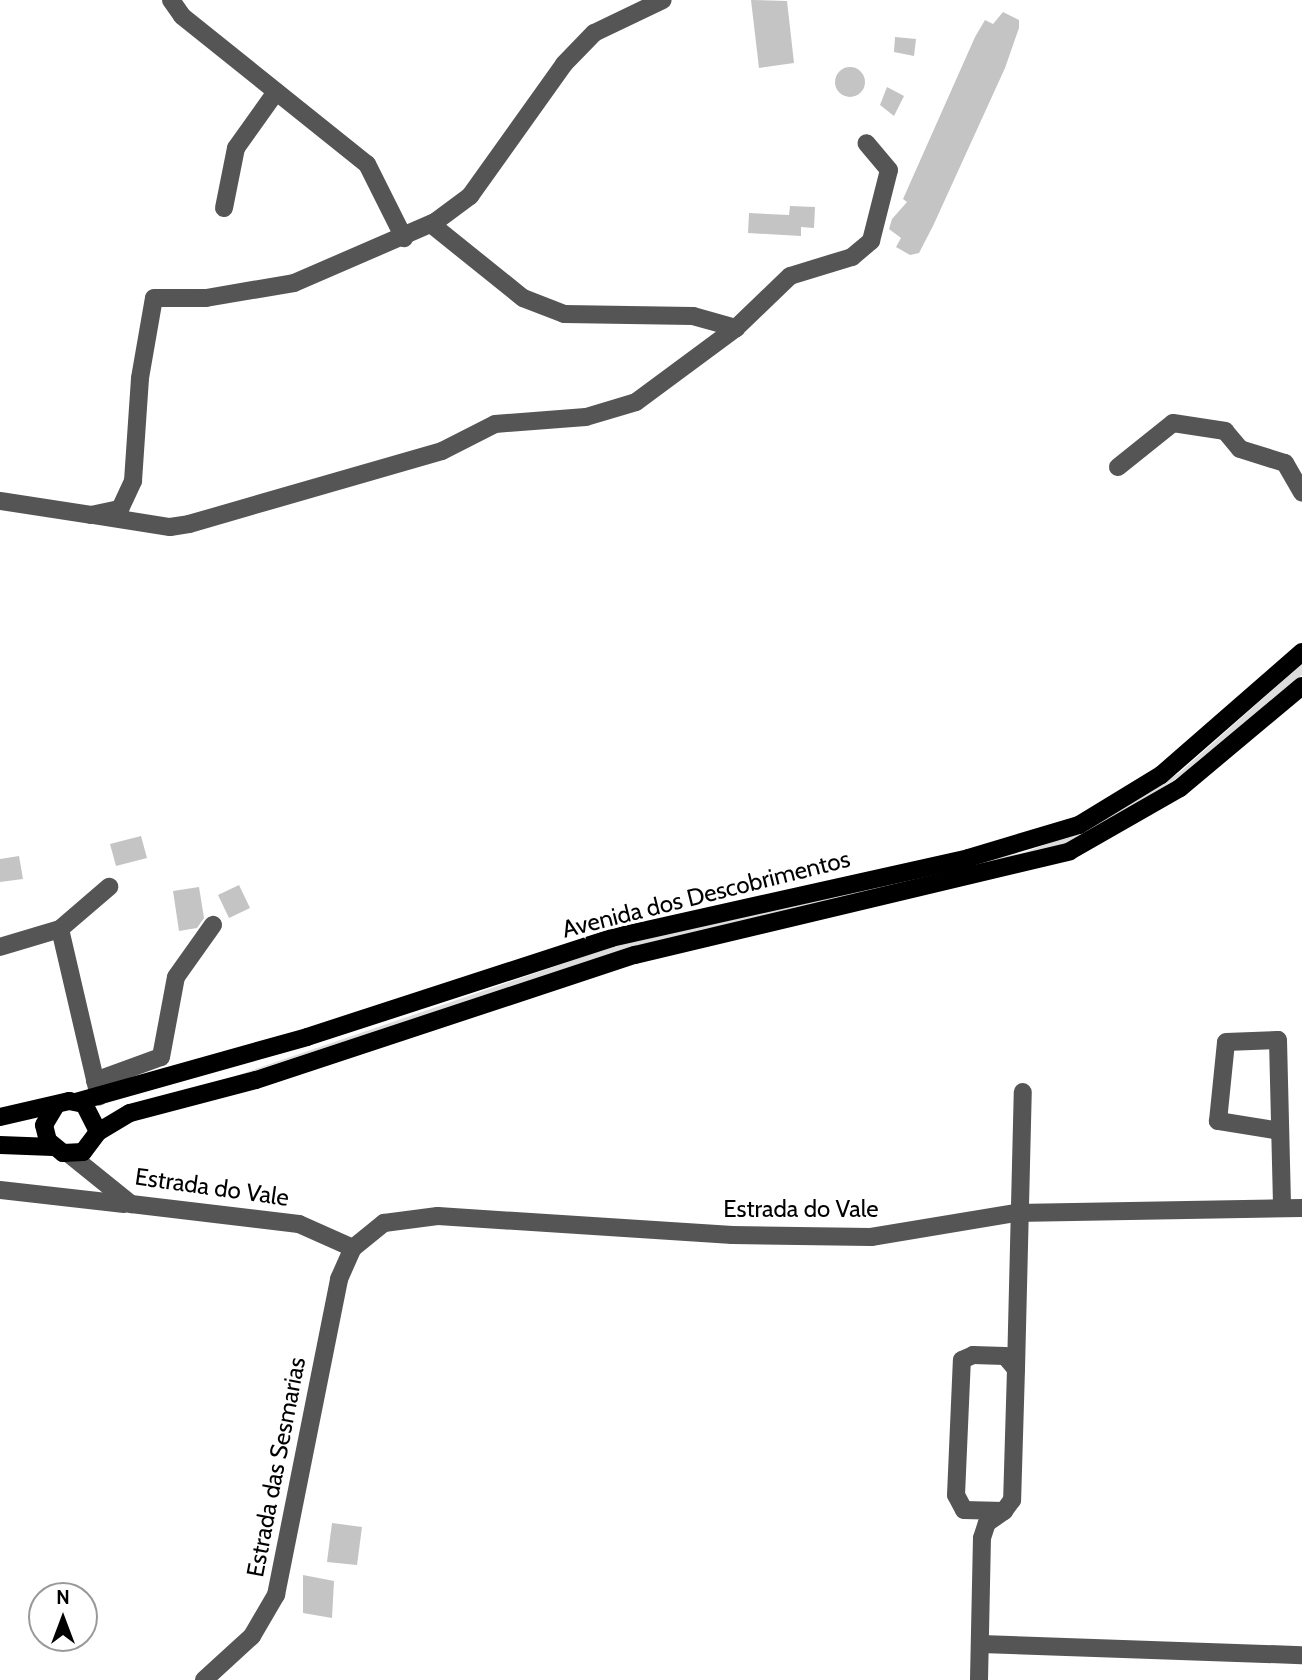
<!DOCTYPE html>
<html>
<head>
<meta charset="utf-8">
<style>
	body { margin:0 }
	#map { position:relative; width:1302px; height:1680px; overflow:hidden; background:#fff; font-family:Cabin,sans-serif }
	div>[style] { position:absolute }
	.green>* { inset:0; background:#dcdcdc }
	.building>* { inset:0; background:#c4c4c4 }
	.round { border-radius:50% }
	.minor>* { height:18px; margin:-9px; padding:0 9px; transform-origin:9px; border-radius:9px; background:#555 }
	.major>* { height:18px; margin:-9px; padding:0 9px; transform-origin:9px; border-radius:9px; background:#000 }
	span { translate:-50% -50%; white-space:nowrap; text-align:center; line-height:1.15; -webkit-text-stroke:6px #fff; paint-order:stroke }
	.street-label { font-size:24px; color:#000 }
	.north { position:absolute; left:28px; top:1582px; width:70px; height:70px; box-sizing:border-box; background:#fff; border:2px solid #999; border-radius:50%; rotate:0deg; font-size:19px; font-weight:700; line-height:28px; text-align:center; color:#000 }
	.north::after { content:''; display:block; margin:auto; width:24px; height:32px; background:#000; clip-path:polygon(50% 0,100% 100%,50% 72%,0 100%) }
</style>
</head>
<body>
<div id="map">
	<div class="green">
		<i style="clip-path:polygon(1302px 664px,1302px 675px,1207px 758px,1095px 833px,1037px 854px,640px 945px,183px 1094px,614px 946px,1025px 852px,1087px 829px,1179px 773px)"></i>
	</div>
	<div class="building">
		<i style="clip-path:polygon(751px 0,787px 1px,794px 63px,759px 68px)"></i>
		<i style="clip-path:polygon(1003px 12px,1019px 20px,1019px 28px,1005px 68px,933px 226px,919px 253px,910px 255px,896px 247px,901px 238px,889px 229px,892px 219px,907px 202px,903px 199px,975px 37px,985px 20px,993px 24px)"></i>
		<i style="clip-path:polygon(895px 37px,916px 39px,914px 56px,894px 52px)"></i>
		<i class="round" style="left:835px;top:67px;width:30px;height:30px"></i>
		<i style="clip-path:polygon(887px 87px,904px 96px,894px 116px,880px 105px)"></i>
		<i style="clip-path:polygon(790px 206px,815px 207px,814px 228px,801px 227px,801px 236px,748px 233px,749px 213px,789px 215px)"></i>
		<i style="clip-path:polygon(141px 836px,147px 858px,116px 866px,110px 844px)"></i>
		<i style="clip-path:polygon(19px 856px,23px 879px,0 882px,0 859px)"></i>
		<i style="clip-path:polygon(239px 885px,250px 908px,229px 918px,218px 895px)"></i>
		<i style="clip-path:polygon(199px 887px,204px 918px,197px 928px,179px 931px,173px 891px)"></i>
		<i style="clip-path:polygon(332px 1523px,362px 1527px,357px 1565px,327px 1562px)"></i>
		<i style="clip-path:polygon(303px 1575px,334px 1581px,332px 1618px,303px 1613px)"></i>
	</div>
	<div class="minor">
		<i style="left:171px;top:0;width:19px;rotate:55deg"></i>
		<i style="left:182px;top:16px;width:237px;rotate:38.7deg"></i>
		<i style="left:367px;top:164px;width:83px;rotate:63.4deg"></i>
		<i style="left:224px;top:208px;width:61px;rotate:-78.7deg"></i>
		<i style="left:236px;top:148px;width:69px;rotate:-54.5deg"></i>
		<i style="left:431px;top:224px;width:118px;rotate:38.8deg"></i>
		<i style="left:523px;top:298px;width:44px;rotate:21.3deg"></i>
		<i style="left:564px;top:314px;width:129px;rotate:0.9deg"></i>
		<i style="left:693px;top:316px;width:45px;rotate:15.6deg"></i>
		<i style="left:1118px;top:467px;width:70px;rotate:-38.7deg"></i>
		<i style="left:1173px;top:423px;width:53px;rotate:8.7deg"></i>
		<i style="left:1225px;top:431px;width:23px;rotate:50deg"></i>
		<i style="left:1240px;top:449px;width:47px;rotate:17.3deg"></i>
		<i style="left:1285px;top:463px;width:34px;rotate:60deg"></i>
		<i style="left:0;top:501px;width:92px;rotate:8.7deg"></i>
		<i style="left:91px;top:515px;width:30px;rotate:-12deg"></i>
		<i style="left:120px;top:509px;width:31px;rotate:-65deg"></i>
		<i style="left:133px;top:481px;width:103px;rotate:-86.1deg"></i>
		<i style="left:140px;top:378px;width:81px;rotate:-80.1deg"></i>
		<i style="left:154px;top:298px;width:52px"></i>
		<i style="left:206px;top:298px;width:89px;rotate:-9.7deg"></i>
		<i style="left:294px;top:283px;width:154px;rotate:-23.4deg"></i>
		<i style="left:435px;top:222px;width:44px;rotate:-36.6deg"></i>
		<i style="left:470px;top:196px;width:162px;rotate:-54.5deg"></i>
		<i style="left:564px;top:64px;width:43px;rotate:-45.9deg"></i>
		<i style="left:594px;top:33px;width:76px;rotate:-25.6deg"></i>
		<i style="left:94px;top:515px;width:77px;rotate:9deg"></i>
		<i style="left:170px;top:527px;width:19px;rotate:-9deg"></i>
		<i style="left:189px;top:524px;width:263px;rotate:-16.1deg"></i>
		<i style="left:442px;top:451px;width:59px;rotate:-27deg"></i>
		<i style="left:495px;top:424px;width:91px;rotate:-4.4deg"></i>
		<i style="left:586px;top:417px;width:52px;rotate:-16.7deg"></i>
		<i style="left:636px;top:402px;width:124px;rotate:-36.5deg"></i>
		<i style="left:736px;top:328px;width:75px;rotate:-43.9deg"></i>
		<i style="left:790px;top:276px;width:65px;rotate:-17deg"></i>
		<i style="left:852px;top:257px;width:25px;rotate:-40deg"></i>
		<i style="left:871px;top:241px;width:73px;rotate:-75.8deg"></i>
		<i style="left:889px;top:170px;width:35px;rotate:-130deg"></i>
		<i style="left:60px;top:929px;width:65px;rotate:-40.6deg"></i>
		<i style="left:0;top:947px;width:63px;rotate:-16.7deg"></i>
		<i style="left:60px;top:929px;width:172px;rotate:76.9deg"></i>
		<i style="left:95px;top:1081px;width:70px;rotate:-20deg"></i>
		<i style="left:161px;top:1057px;width:81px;rotate:-79.4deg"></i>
		<i style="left:176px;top:977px;width:64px;rotate:-54.6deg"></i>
		<i style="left:1280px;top:1131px;width:63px;rotate:-170.8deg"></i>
		<i style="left:1218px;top:1121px;width:79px;rotate:-84.2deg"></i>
		<i style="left:1226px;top:1042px;width:52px;rotate:-2.2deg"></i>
		<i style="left:1278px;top:1040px;width:168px;rotate:88.6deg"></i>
		<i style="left:69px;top:1154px;width:80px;rotate:38.9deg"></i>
		<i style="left:131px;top:1204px;width:169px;rotate:6.8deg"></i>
		<i style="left:299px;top:1224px;width:59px;rotate:24deg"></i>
		<i style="left:0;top:1190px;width:125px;rotate:6.4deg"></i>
		<i style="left:973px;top:1355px;width:32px;rotate:2deg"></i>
		<i style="left:1005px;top:1356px;width:17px;rotate:50deg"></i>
		<i style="left:1016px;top:1369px;width:131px;rotate:91.7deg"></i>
		<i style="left:1012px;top:1500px;width:14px;rotate:126deg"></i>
		<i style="left:1004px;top:1511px;width:40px;rotate:-178.6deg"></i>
		<i style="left:964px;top:1510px;width:17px;rotate:-118deg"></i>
		<i style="left:956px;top:1495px;width:135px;rotate:-87.5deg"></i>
		<i style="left:962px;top:1360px;width:12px;rotate:-24deg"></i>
		<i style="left:1016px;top:1369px;width:277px;rotate:-88.6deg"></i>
		<i style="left:981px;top:1644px;width:321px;rotate:2deg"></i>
		<i style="left:204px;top:1680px;width:65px;rotate:-42.5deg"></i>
		<i style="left:252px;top:1636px;width:48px;rotate:-59.7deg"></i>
		<i style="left:276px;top:1595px;width:322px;rotate:-78.7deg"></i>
		<i style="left:339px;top:1279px;width:34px;rotate:-66deg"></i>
		<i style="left:353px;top:1248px;width:40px;rotate:-39deg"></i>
		<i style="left:384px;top:1223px;width:54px;rotate:-7.4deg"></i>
		<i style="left:438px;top:1216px;width:295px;rotate:3.7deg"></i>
		<i style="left:732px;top:1235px;width:139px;rotate:0.8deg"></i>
		<i style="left:871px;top:1237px;width:147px;rotate:-9.4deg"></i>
		<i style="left:1016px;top:1213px;width:286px;rotate:-1deg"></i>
		<i style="left:979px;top:1680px;width:142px;rotate:-88.8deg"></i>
		<i style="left:982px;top:1538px;width:16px;rotate:-72deg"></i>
		<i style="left:987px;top:1523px;width:21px;rotate:-35deg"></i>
	</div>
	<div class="major">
		<i style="left:76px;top:1102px;width:240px;rotate:-15.7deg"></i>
		<i style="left:307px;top:1037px;width:320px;rotate:-18deg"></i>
		<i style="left:611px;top:938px;width:366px;rotate:-12.6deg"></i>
		<i style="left:968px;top:858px;width:116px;rotate:-16.6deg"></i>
		<i style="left:1079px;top:825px;width:96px;rotate:-31.4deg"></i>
		<i style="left:1161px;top:775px;width:187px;rotate:-41.1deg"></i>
		<i style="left:0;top:1117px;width:71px;rotate:-13.1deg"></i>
		<i style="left:69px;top:1101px;width:15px;rotate:11deg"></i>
		<i style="left:84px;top:1104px;width:31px;rotate:63deg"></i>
		<i style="left:98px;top:1132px;width:25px;rotate:127deg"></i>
		<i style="left:83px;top:1152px;width:20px;rotate:177deg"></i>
		<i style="left:63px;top:1153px;width:19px;rotate:-141deg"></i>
		<i style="left:48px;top:1141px;width:16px;rotate:-104deg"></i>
		<i style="left:44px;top:1125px;width:23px;rotate:-59deg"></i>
		<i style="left:98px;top:1132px;width:37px;rotate:-31deg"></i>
		<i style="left:130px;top:1113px;width:130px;rotate:-14.7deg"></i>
		<i style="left:256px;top:1080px;width:399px;rotate:-18.3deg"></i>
		<i style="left:635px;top:955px;width:447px;rotate:-13.4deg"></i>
		<i style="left:1070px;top:851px;width:127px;rotate:-29.8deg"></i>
		<i style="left:1180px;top:788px;width:159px;rotate:-39.9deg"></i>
		<i style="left:0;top:1145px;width:53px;rotate:2.2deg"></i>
	</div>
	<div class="street-label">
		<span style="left:706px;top:894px;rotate:-14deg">Avenida dos Descobrimentos</span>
		<span style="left:212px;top:1187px;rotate:8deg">Estrada do Vale</span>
		<span style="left:801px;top:1209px">Estrada do Vale</span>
		<span style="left:276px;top:1467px;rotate:-79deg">Estrada das Sesmarias</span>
	</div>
	<div class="north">N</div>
</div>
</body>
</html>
